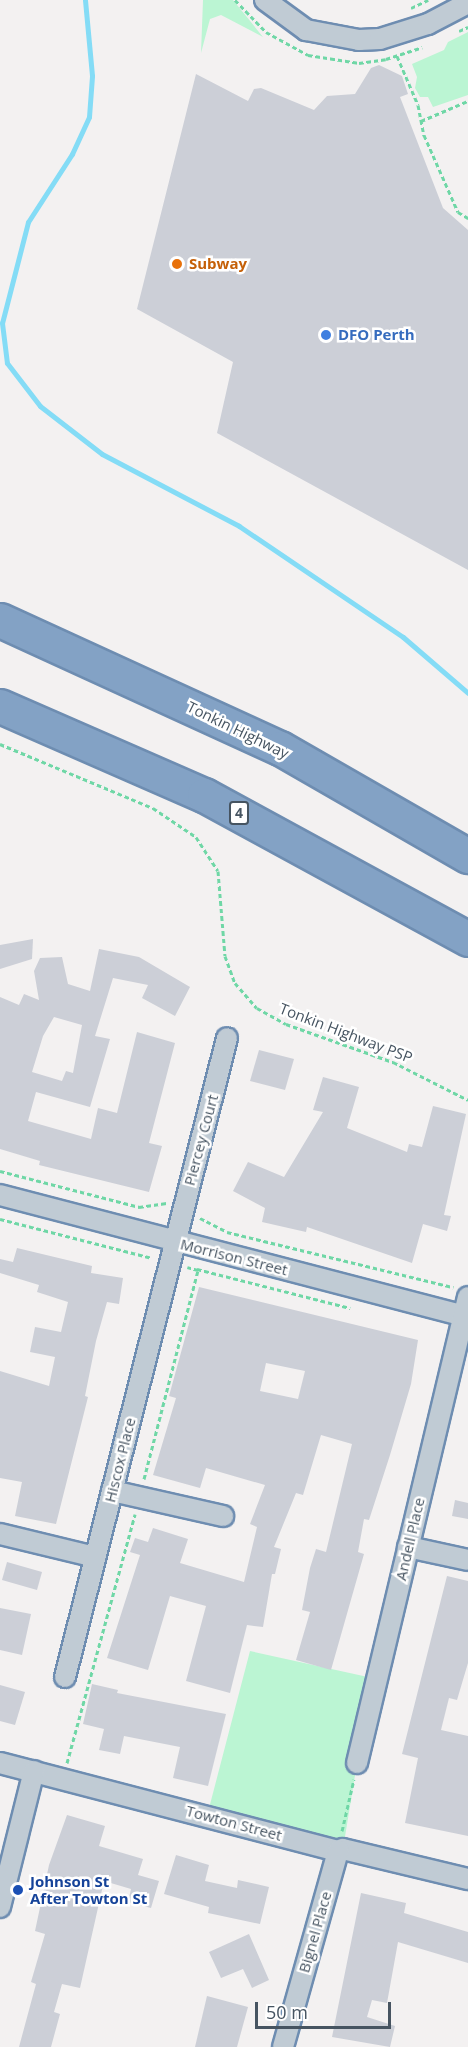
<!DOCTYPE html>
<html>
<head>
<meta charset="utf-8">
<style>
	body { margin:0 }
	#map { position:relative; width:468px; height:2047px; overflow:hidden; background:#f3f1f1; font-family:"Open Sans",sans-serif }
	div>[style] { position:absolute }
	.green>* { inset:0; background:#bbf5d3 }
	.stream>* { height:5px; margin:-2.5px; padding:0 2.5px; transform-origin:2.5px; border-radius:2.5px; background:#84dcf6 }
	.building>* { inset:0; background:#cccfd7 }
	.path>* { height:3px; margin-top:-1.5px; transform-origin:0; background:repeating-linear-gradient(90deg,#6fd7a6 0 4.5px,transparent 0 7.5px) }
	.roads { filter:drop-shadow(2px 0 #6e8db1) drop-shadow(-2px 0 #6e8db1) drop-shadow(0 2px #6e8db1) drop-shadow(0 -2px #6e8db1) }
	.street>* { height:20px; margin:-10px; padding:0 10px; transform-origin:10px; border-radius:10px; background:#c0cbd4 }
	.highway>* { height:33px; margin:-16.5px; padding:0 16.5px; transform-origin:16.5px; border-radius:16.5px; background:#83a2c5 }
	.dots>* { width:16px; height:16px; translate:-50% -50%; box-sizing:border-box; border:3px solid #fff; border-radius:50% }
	span { translate:-50% -50%; white-space:nowrap; text-align:center; line-height:1.15; -webkit-text-stroke:5px #fff; paint-order:stroke }
	.shield-label span { padding:2px 4px; background:#fff; border:2px solid; border-radius:4px; -webkit-text-stroke-width:0 }
	.shield-label { font-size:14px; color:#465461; font-weight:700 }
	.food-label { font-size:15px; color:#c56008; font-weight:700 }
	.left { translate:0 -50%; text-align:left }
	.shop-label { font-size:15px; color:#366cbe; font-weight:700 }
	.street-label { font-size:15px; color:#465461 }
	.transit-label { font-size:15px; color:#164399; font-weight:700 }
	.scale { position:absolute; left:255px; top:2002px; width:136px; height:27px; box-sizing:border-box; border:3px solid #465461; border-top:0; padding-left:8px; font-size:18px; line-height:21px; white-space:nowrap; color:#465461; -webkit-text-stroke:4px #fff; paint-order:stroke }
</style>
</head>
<body>
<div id="map">
	<div class="green">
		<i style="clip-path:polygon(203px 0,233px 0,263px 37px,221px 15px,210px 19px,201px 53px)"></i>
		<i style="clip-path:polygon(468px 32px,468px 95px,433px 107px,428px 97px,420px 97px,415px 88px,417px 77px,412px 64px,444px 50px,448px 42px)"></i>
		<i style="clip-path:polygon(250px 1651px,377px 1679px,357px 1763px,343px 1849px,207px 1816px)"></i>
	</div>
	<div class="stream">
		<i style="left:85px;top:0;width:76px;rotate:84.7deg"></i>
		<i style="left:92px;top:76px;width:41px;rotate:94.2deg"></i>
		<i style="left:89px;top:117px;width:41px;rotate:114.7deg"></i>
		<i style="left:72px;top:154px;width:81px;rotate:122.9deg"></i>
		<i style="left:28px;top:222px;width:104px;rotate:104.4deg"></i>
		<i style="left:2px;top:323px;width:40px;rotate:82.9deg"></i>
		<i style="left:7px;top:363px;width:54px;rotate:52.5deg"></i>
		<i style="left:40px;top:406px;width:78px;rotate:37.7deg"></i>
		<i style="left:102px;top:454px;width:155px;rotate:27.7deg"></i>
		<i style="left:239px;top:526px;width:198px;rotate:34.1deg"></i>
		<i style="left:403px;top:637px;width:86px;rotate:40.7deg"></i>
	</div>
	<div class="building">
		<i style="clip-path:polygon(379px 65px,402px 76px,408px 94px,400px 97px,443px 208px,468px 230px,468px 570px,217px 433px,233px 362px,137px 309px,196px 74px,248px 101px,254px 89px,261px 88px,314px 110px,327px 96px,355px 94px,371px 68px)"></i>
		<i style="clip-path:polygon(33px 939px,32px 959px,0 969px,0 945px)"></i>
		<i style="clip-path:polygon(evenodd,99px 949px,139px 957px,190px 987px,175px 1016px,142px 998px,148px 985px,113px 978px,95px 1036px,110px 1039px,90px 1107px,36px 1092px,28px 1121px,91px 1139px,98px 1108px,117px 1113px,137px 1032px,175px 1043px,149px 1143px,162px 1146px,149px 1192px,39px 1165px,40px 1161px,0 1149px,0 997px,19px 1005px,24px 994px,39px 1000px,34px 971px,40px 958px,62px 957px,68px 984px,90px 991px,99px 949px,54px 1017px,82px 1025px,73px 1073px,66px 1071px,62px 1081px,32px 1072px,43px 1036px,54px 1017px)"></i>
		<i style="clip-path:polygon(259px 1050px,294px 1059px,285px 1090px,250px 1081px)"></i>
		<i style="clip-path:polygon(323px 1077px,359px 1087px,347px 1128px,407px 1152px,409px 1144px,422px 1147px,433px 1106px,466px 1114px,444px 1215px,451px 1216px,447px 1231px,423px 1224px,412px 1263px,307px 1227px,306px 1232px,262px 1222px,265px 1208px,233px 1191px,248px 1162px,284px 1177px,323px 1112px,313px 1110px)"></i>
		<i style="clip-path:polygon(17px 1248px,92px 1266px,91px 1273px,123px 1278px,119px 1304px,107px 1302px,96px 1341px,85px 1396px,88px 1397px,56px 1524px,15px 1516px,22px 1482px,0 1478px,0 1371px,49px 1386px,55px 1357px,30px 1352px,35px 1327px,61px 1332px,68px 1302px,37px 1292px,39px 1285px,0 1273px,0 1259px,13px 1262px)"></i>
		<i style="clip-path:polygon(evenodd,199px 1287px,418px 1340px,411px 1384px,390px 1455px,369px 1520px,364px 1519px,358px 1552px,364px 1554px,331px 1670px,296px 1660px,310px 1612px,302px 1610px,310px 1568px,316px 1549px,326px 1552px,352px 1444px,321px 1435px,303px 1495px,296px 1493px,274px 1547px,281px 1549px,275px 1574px,272px 1574px,263px 1627px,247px 1625px,230px 1693px,186px 1681px,206px 1606px,170px 1596px,148px 1670px,107px 1658px,140px 1555px,130px 1552px,135px 1538px,148px 1542px,153px 1528px,188px 1539px,180px 1563px,244px 1582px,257px 1527px,250px 1524px,265px 1485px,206px 1468px,200px 1488px,153px 1475px,176px 1398px,169px 1396px,199px 1287px,266px 1363px,305px 1371px,298px 1399px,260px 1391px,266px 1363px)"></i>
		<i style="clip-path:polygon(455px 1500px,468px 1503px,468px 1519px,452px 1516px)"></i>
		<i style="clip-path:polygon(7px 1562px,42px 1572px,37px 1590px,2px 1580px)"></i>
		<i style="clip-path:polygon(447px 1576px,468px 1581px,468px 1663px,457px 1700px,449px 1698px,441px 1730px,468px 1736px,468px 1836px,405px 1823px,418px 1758px,402px 1754px)"></i>
		<i style="clip-path:polygon(0 1608px,31px 1614px,22px 1655px,0 1650px)"></i>
		<i style="clip-path:polygon(92px 1684px,118px 1690px,117px 1693px,226px 1714px,208px 1786px,173px 1778px,180px 1747px,124px 1736px,120px 1754px,99px 1750px,104px 1729px,83px 1724px)"></i>
		<i style="clip-path:polygon(0 1685px,25px 1692px,15px 1725px,0 1721px)"></i>
		<i style="clip-path:polygon(67px 1815px,105px 1826px,99px 1846px,143px 1859px,138px 1875px,159px 1881px,151px 1908px,128px 1902px,131px 1889px,104px 1881px,80px 1988px,62px 1984px,54px 2012px,60px 2014px,51px 2047px,19px 2047px,36px 1984px,31px 1982px,45px 1934px,35px 1931px,49px 1865px)"></i>
		<i style="clip-path:polygon(176px 1855px,209px 1865px,205px 1881px,237px 1888px,238px 1880px,269px 1887px,260px 1924px,208px 1913px,209px 1907px,164px 1894px)"></i>
		<i style="clip-path:polygon(361px 1893px,406px 1903px,404px 1913px,468px 1932px,468px 1963px,398px 1942px,387px 2003px,372px 2000px,367px 2017px,395px 2026px,390px 2047px,332px 2037px)"></i>
		<i style="clip-path:polygon(249px 1934px,269px 1980px,252px 1988px,243px 1969px,221px 1978px,209px 1952px)"></i>
		<i style="clip-path:polygon(207px 1996px,248px 2007px,237px 2047px,195px 2047px)"></i>
	</div>
	<div class="path">
		<i style="left:235px;top:0;width:45px;rotate:45.9deg"></i>
		<i style="left:266px;top:32px;width:48px;rotate:28.7deg"></i>
		<i style="left:308px;top:55px;width:52px;rotate:8.9deg"></i>
		<i style="left:359px;top:63px;width:27px;rotate:-8deg"></i>
		<i style="left:386px;top:59px;width:38px;rotate:-18deg"></i>
		<i style="left:411px;top:8px;width:19px;rotate:-25deg"></i>
		<i style="left:459px;top:31px;width:10px;rotate:-24deg"></i>
		<i style="left:397px;top:56px;width:53px;rotate:66.8deg"></i>
		<i style="left:418px;top:105px;width:31px;rotate:79deg"></i>
		<i style="left:424px;top:135px;width:84px;rotate:66.2deg"></i>
		<i style="left:458px;top:212px;width:12px;rotate:31deg"></i>
		<i style="left:421px;top:121px;width:51px;rotate:-23.1deg"></i>
		<i style="left:0;top:744px;width:166px;rotate:22.7deg"></i>
		<i style="left:153px;top:808px;width:52px;rotate:34deg"></i>
		<i style="left:196px;top:837px;width:40px;rotate:57.1deg"></i>
		<i style="left:218px;top:871px;width:85px;rotate:85.3deg"></i>
		<i style="left:225px;top:956px;width:29px;rotate:70deg"></i>
		<i style="left:235px;top:983px;width:33px;rotate:49deg"></i>
		<i style="left:257px;top:1008px;width:33px;rotate:29deg"></i>
		<i style="left:286px;top:1024px;width:114px;rotate:19.6deg"></i>
		<i style="left:393px;top:1062px;width:84px;rotate:26.9deg"></i>
		<i style="left:0;top:1171px;width:144px;rotate:14.5deg"></i>
		<i style="left:139px;top:1207px;width:28px;rotate:-8deg"></i>
		<i style="left:200px;top:1218px;width:30px;rotate:27deg"></i>
		<i style="left:227px;top:1232px;width:233px;rotate:13.7deg"></i>
		<i style="left:0;top:1219px;width:157px;rotate:14.4deg"></i>
		<i style="left:197px;top:1269px;width:158px;rotate:14.3deg"></i>
		<i style="left:144px;top:1479px;width:216px;rotate:-75.5deg"></i>
		<i style="left:198px;top:1270px;width:11px;rotate:-165deg"></i>
		<i style="left:67px;top:1763px;width:258px;rotate:-74.7deg"></i>
		<i style="left:342px;top:1831px;width:53px;rotate:-77deg"></i>
	</div>
	<div class="roads">
		<div class="street">
			<i style="left:265px;top:0;width:51px;rotate:36.2deg"></i>
			<i style="left:306px;top:30px;width:54px;rotate:10.7deg"></i>
			<i style="left:359px;top:40px;width:21px;rotate:-3deg"></i>
			<i style="left:380px;top:39px;width:50px;rotate:-17.4deg"></i>
			<i style="left:428px;top:24px;width:45px;rotate:-27.7deg"></i>
			<i style="left:0;top:1195px;width:484px;rotate:14.6deg"></i>
			<i style="left:112px;top:1491px;width:114px;rotate:12.7deg"></i>
			<i style="left:0;top:1534px;width:98px;rotate:13.6deg"></i>
			<i style="left:408px;top:1547px;width:61px;rotate:12.2deg"></i>
			<i style="left:65px;top:1677px;width:659px;rotate:-75.77deg"></i>
			<i style="left:0;top:1763px;width:349px;rotate:14.6deg"></i>
			<i style="left:338px;top:1851px;width:5px;rotate:-22deg"></i>
			<i style="left:343px;top:1849px;width:129px;rotate:13.5deg"></i>
			<i style="left:357px;top:1763px;width:479px;rotate:-76.6deg"></i>
			<i style="left:0;top:1907px;width:140px;rotate:-76deg"></i>
			<i style="left:283px;top:2047px;width:204px;rotate:-74.3deg"></i>
		</div>
		<div class="highway">
			<i style="left:0;top:620px;width:308px;rotate:24.6deg"></i>
			<i style="left:280px;top:748px;width:217px;rotate:29.9deg"></i>
			<i style="left:0;top:706px;width:223px;rotate:23.6deg"></i>
			<i style="left:204px;top:795px;width:301px;rotate:28.6deg"></i>
		</div>
	</div>
	<div class="dots">
		<i style="left:177px;top:264px;background:#e8710a"></i>
		<i style="left:326px;top:335px;background:#3f7fe0"></i>
		<i style="left:18px;top:1890px;background:#1a4fb4"></i>
	</div>
	<div class="shield-label">
		<span style="left:239px;top:813px">4</span>
	</div>
	<div class="food-label">
		<span class="left" style="left:189px;top:264px">Subway</span>
	</div>
	<div class="shop-label">
		<span class="left" style="left:338px;top:335px">DFO Perth</span>
	</div>
	<div class="street-label">
		<span style="left:238px;top:730px;rotate:26deg">Tonkin Highway</span>
		<span style="left:346px;top:1033px;rotate:21deg">Tonkin Highway PSP</span>
		<span style="left:201px;top:1140px;rotate:-75deg">Piercey Court</span>
		<span style="left:234px;top:1257px;rotate:14deg">Morrison Street</span>
		<span style="left:120px;top:1460px;rotate:-76deg">Hiscox Place</span>
		<span style="left:410px;top:1539px;rotate:-77deg">Andell Place</span>
		<span style="left:234px;top:1823px;rotate:15deg">Towton Street</span>
		<span style="left:315px;top:1932px;rotate:-74deg">Bignel Place</span>
	</div>
	<div class="transit-label">
		<span class="left" style="left:30px;top:1890px">Johnson St<br>After Towton St</span>
	</div>
	<div class="scale">50 m</div>
</div>
</body>
</html>
